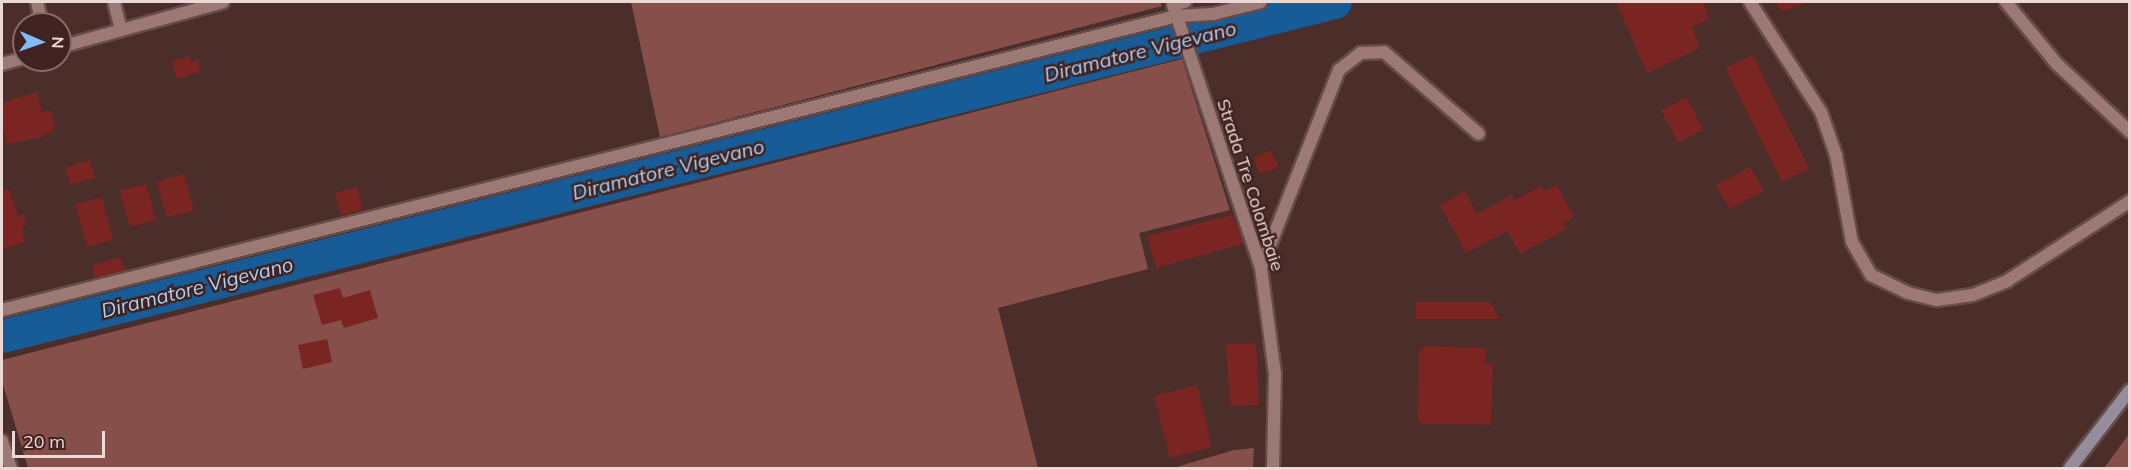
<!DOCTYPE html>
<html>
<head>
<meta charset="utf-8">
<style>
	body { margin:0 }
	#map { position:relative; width:2131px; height:470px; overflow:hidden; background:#4b2d2a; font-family:Mulish,sans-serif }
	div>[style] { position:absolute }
	.green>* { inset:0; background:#864f4a }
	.canal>* { height:33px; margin:-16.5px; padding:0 16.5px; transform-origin:16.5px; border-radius:16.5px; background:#175b97 }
	.building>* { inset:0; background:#7a2522 }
	.roads { filter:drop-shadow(2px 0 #654c49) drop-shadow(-2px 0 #654c49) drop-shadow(0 2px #654c49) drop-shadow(0 -2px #654c49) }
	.service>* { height:12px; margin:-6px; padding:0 6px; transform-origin:6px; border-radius:6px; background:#9d7975 }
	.minor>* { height:12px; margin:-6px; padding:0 6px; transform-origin:6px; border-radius:6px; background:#9d7975 }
	.secondary>* { height:12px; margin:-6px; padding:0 6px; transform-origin:6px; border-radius:6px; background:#958c9c }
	span { translate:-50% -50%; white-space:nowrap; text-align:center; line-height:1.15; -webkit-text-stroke:5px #402320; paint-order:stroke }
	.street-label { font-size:18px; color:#ecd8d5 }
	.water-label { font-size:20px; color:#afcff2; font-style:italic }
	.frame { position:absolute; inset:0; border:3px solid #ecd8d5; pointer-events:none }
	.north { position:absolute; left:12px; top:12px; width:60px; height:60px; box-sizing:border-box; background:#402320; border:2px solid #856b68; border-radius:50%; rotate:92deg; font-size:16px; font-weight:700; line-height:24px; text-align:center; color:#ecd8d5 }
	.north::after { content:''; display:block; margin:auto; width:21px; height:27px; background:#81bcfa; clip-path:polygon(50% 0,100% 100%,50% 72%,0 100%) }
	.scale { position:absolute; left:12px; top:431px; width:93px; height:27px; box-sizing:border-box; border:3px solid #ecd8d5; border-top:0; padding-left:8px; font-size:18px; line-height:21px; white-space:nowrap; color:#ecd8d5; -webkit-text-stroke:4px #402320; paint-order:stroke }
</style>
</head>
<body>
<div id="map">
	<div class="green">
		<i style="clip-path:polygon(631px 2px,1160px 2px,1162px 6px,660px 137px)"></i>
		<i style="clip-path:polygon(1182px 59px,1230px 210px,1139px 233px,1148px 269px,998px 308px,1038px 468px,28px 468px,2px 381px,2px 360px)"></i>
		<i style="clip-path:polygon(2129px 434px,2129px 468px,2104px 468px)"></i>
		<i style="clip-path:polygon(1254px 448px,1253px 468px,1173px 468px,1234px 450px)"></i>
	</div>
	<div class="canal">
		<i style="left:2px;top:336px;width:1374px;rotate:-14.07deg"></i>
	</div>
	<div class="building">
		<i style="clip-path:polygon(1616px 2px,1704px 2px,1709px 19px,1692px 27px,1700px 48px,1647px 73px)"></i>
		<i style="clip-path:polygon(1777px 2px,1808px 2px,1781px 12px)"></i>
		<i style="clip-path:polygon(1753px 55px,1809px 169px,1782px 182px,1725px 68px)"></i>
		<i style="clip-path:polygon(189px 56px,191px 62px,198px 59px,200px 72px,177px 79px,172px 61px)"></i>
		<i style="clip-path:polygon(37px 92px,42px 112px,51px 110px,55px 128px,40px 138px,7px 144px,2px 126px,2px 103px)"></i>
		<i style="clip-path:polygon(1687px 97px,1703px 130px,1678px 143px,1661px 110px)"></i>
		<i style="clip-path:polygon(1271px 150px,1279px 167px,1260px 174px,1253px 158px)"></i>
		<i style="clip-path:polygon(90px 160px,95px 178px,70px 184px,65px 167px)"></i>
		<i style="clip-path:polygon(1750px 167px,1764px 191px,1729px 209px,1716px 185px)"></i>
		<i style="clip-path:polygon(184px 174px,194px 211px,166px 217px,157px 182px)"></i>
		<i style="clip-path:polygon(146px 184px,156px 220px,130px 227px,120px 191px)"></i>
		<i style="clip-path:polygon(1542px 185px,1545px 191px,1557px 185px,1574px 217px,1563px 223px,1566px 229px,1520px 254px,1507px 231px,1466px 253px,1440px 205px,1465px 191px,1477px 214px,1512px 195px,1514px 200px)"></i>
		<i style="clip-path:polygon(357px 187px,363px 210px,341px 215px,335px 193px)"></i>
		<i style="clip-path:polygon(9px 189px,18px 216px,24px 214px,27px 225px,21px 227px,25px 242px,2px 249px,2px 191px)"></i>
		<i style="clip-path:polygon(102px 197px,113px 240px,87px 247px,75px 204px)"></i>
		<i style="clip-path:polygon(1233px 215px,1245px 243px,1156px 268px,1147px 236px)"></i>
		<i style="clip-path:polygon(120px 257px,126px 270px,95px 278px,92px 265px)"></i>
		<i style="clip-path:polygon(340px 288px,343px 298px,370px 290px,378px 318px,344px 328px,341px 320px,322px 325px,313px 295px)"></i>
		<i style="clip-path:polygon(1416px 302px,1490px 302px,1500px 319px,1416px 319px)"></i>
		<i style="clip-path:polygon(327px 339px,332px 362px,303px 369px,298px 345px)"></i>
		<i style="clip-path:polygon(1256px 343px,1259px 405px,1230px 406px,1226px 344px)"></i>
		<i style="clip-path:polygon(1424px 346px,1485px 348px,1485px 363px,1493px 363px,1491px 425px,1422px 424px,1418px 420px,1419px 352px)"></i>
		<i style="clip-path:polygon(1197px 385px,1212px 447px,1170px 458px,1154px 396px)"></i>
	</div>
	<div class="roads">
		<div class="service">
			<i style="left:37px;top:2px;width:23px;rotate:77deg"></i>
			<i style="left:1750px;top:2px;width:131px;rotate:57.2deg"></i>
			<i style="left:1821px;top:112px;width:46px;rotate:70.8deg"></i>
			<i style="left:1836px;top:155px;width:88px;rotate:79.6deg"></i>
			<i style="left:1852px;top:242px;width:38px;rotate:60deg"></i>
			<i style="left:1871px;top:275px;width:41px;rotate:25.9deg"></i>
			<i style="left:1908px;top:293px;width:30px;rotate:14deg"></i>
			<i style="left:1937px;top:300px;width:36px;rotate:-8deg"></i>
			<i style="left:1973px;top:295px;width:37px;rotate:-22deg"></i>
			<i style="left:2007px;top:281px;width:147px;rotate:-33deg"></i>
			<i style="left:1261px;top:268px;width:213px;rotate:-68.5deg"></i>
			<i style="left:1339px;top:70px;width:28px;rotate:-38deg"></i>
			<i style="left:1361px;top:53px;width:23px;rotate:-2deg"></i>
			<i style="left:1384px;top:52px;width:125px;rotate:40.8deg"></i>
			<i style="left:2px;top:310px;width:1211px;rotate:-14.05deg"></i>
			<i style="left:1177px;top:16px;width:36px;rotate:-3deg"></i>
			<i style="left:1213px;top:14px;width:49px;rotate:-14deg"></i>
		</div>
		<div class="minor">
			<i style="left:114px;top:2px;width:29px;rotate:76deg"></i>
			<i style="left:1185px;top:2px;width:12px;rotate:166deg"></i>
			<i style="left:1173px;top:5px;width:277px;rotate:71.5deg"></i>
			<i style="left:1261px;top:268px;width:107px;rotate:82.5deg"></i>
			<i style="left:1275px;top:374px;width:94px;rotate:91.2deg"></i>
			<i style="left:2006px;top:2px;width:80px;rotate:50.6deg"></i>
			<i style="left:2057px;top:64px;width:100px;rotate:43deg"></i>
			<i style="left:60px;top:47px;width:169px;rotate:-15.4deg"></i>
			<i style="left:2px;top:64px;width:23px;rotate:-15deg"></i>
			<i style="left:2px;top:441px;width:28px;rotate:72deg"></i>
		</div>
		<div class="secondary">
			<i style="left:2070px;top:468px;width:98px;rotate:-52.4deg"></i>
		</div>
	</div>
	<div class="street-label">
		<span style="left:1250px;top:185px;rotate:72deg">Strada Tre Colombaie</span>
	</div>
	<div class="water-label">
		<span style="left:1140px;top:51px;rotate:-14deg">Diramatore Vigevano</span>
		<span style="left:668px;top:169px;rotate:-14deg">Diramatore Vigevano</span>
		<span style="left:197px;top:287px;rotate:-14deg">Diramatore Vigevano</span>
	</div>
	<div class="frame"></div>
	<div class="north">N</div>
	<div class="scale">20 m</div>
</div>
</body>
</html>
